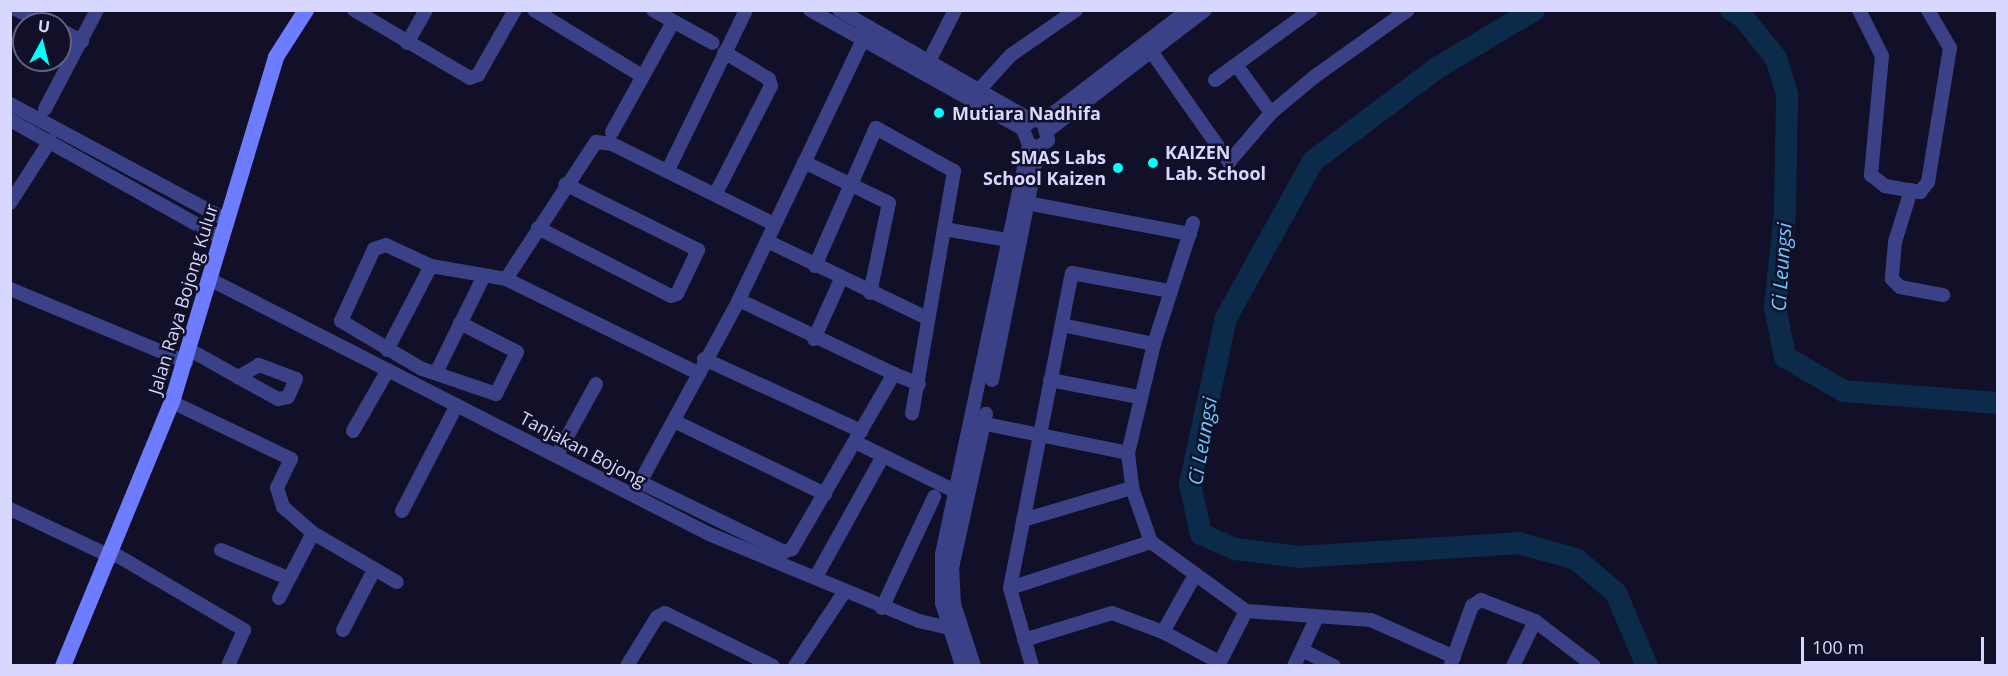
<!DOCTYPE html>
<html>
<head>
<meta charset="utf-8">
<style>
	body { margin:0 }
	#map { position:relative; width:2008px; height:676px; overflow:hidden; background:#111028; font-family:"Open Sans",sans-serif }
	div>[style] { position:absolute }
	.river>* { height:22px; margin:-11px; padding:0 11px; transform-origin:11px; border-radius:11px; background:#0c2b4a }
	.minor>* { height:14px; margin:-7px; padding:0 7px; transform-origin:7px; border-radius:7px; background:#3b4187 }
	.secondary>* { height:16px; margin:-8px; padding:0 8px; transform-origin:8px; border-radius:8px; background:#6e7cff }
	.dots>* { width:16px; height:16px; translate:-50% -50%; box-sizing:border-box; border:3px solid #111028; border-radius:50% }
	span { translate:-50% -50%; white-space:nowrap; text-align:center; line-height:1.15; -webkit-text-stroke:5px #111028; paint-order:stroke }
	.poi-label { font-size:18px; color:#d7d7ff; font-weight:700 }
	.left { translate:0 -50%; text-align:left }
	.right { translate:-100% -50%; text-align:right }
	.street-label { font-size:18px; color:#d7d7ff }
	.water-label { font-size:20px; color:#65cbff; font-style:italic }
	.frame { position:absolute; inset:0; border:12px solid #d7d7ff; pointer-events:none }
	.north { position:absolute; left:12px; top:12px; width:60px; height:60px; box-sizing:border-box; background:#111028; border:2px solid #60607e; border-radius:50%; rotate:7deg; font-size:16px; font-weight:700; line-height:24px; text-align:center; color:#d7d7ff }
	.north::after { content:''; display:block; margin:auto; width:21px; height:27px; background:#03fff9; clip-path:polygon(50% 0,100% 100%,50% 72%,0 100%) }
	.scale { position:absolute; left:1801px; top:637px; width:183px; height:27px; box-sizing:border-box; border:3px solid #d7d7ff; border-top:0; padding-left:8px; font-size:18px; line-height:21px; white-space:nowrap; color:#d7d7ff; -webkit-text-stroke:4px #111028; paint-order:stroke }
</style>
</head>
<body>
<div id="map">
	<div class="river">
		<i style="left:1534px;top:10px;width:113px;rotate:149.1deg"></i>
		<i style="left:1437px;top:68px;width:155px;rotate:143.1deg"></i>
		<i style="left:1313px;top:161px;width:179px;rotate:119deg"></i>
		<i style="left:1226px;top:318px;width:170px;rotate:102.2deg"></i>
		<i style="left:1190px;top:484px;width:51px;rotate:77.6deg"></i>
		<i style="left:1201px;top:534px;width:37px;rotate:24deg"></i>
		<i style="left:1235px;top:549px;width:64px;rotate:7.1deg"></i>
		<i style="left:1299px;top:557px;width:220px;rotate:-3.6deg"></i>
		<i style="left:1519px;top:543px;width:59px;rotate:15.7deg"></i>
		<i style="left:1576px;top:559px;width:52px;rotate:40.4deg"></i>
		<i style="left:1616px;top:593px;width:79px;rotate:67deg"></i>
		<i style="left:1731px;top:10px;width:13px;rotate:29deg"></i>
		<i style="left:1742px;top:16px;width:54px;rotate:51deg"></i>
		<i style="left:1776px;top:58px;width:39px;rotate:73deg"></i>
		<i style="left:1787px;top:95px;width:118px;rotate:91deg"></i>
		<i style="left:1785px;top:213px;width:95px;rotate:96.1deg"></i>
		<i style="left:1775px;top:307px;width:51px;rotate:78.7deg"></i>
		<i style="left:1785px;top:357px;width:68px;rotate:30deg"></i>
		<i style="left:1844px;top:391px;width:154px;rotate:4.5deg"></i>
	</div>
	<div class="minor">
		<i style="left:17px;top:10px;width:32px;rotate:26deg"></i>
		<i style="left:354px;top:10px;width:134px;rotate:30.4deg"></i>
		<i style="left:470px;top:78px;width:9px;rotate:-21deg"></i>
		<i style="left:478px;top:75px;width:75px;rotate:-60.4deg"></i>
		<i style="left:534px;top:10px;width:127px;rotate:31.4deg"></i>
		<i style="left:653px;top:10px;width:68px;rotate:28.8deg"></i>
		<i style="left:810px;top:10px;width:244px;rotate:29.2deg"></i>
		<i style="left:839px;top:10px;width:221px;rotate:29.8deg"></i>
		<i style="left:1859px;top:10px;width:51px;rotate:63.4deg"></i>
		<i style="left:1882px;top:56px;width:120px;rotate:95.3deg"></i>
		<i style="left:1871px;top:175px;width:18px;rotate:38deg"></i>
		<i style="left:1885px;top:186px;width:36px;rotate:10deg"></i>
		<i style="left:1920px;top:192px;width:13px;rotate:-51deg"></i>
		<i style="left:1928px;top:182px;width:136px;rotate:-80.7deg"></i>
		<i style="left:1950px;top:48px;width:44px;rotate:-120.1deg"></i>
		<i style="left:869px;top:27px;width:302px;rotate:115.5deg"></i>
		<i style="left:739px;top:300px;width:207px;rotate:118.5deg"></i>
		<i style="left:640px;top:482px;width:160px;rotate:25.9deg"></i>
		<i style="left:784px;top:552px;width:9px;rotate:-21deg"></i>
		<i style="left:792px;top:549px;width:203px;rotate:-59.8deg"></i>
		<i style="left:894px;top:374px;width:27px;rotate:22deg"></i>
		<i style="left:60px;top:30px;width:25px;rotate:27deg"></i>
		<i style="left:407px;top:43px;width:38px;rotate:-60deg"></i>
		<i style="left:1151px;top:51px;width:136px;rotate:54.9deg"></i>
		<i style="left:1229px;top:162px;width:65px;rotate:-49.4deg"></i>
		<i style="left:1271px;top:113px;width:56px;rotate:-39.9deg"></i>
		<i style="left:1314px;top:77px;width:115px;rotate:-35.5deg"></i>
		<i style="left:1237px;top:66px;width:58px;rotate:54.1deg"></i>
		<i style="left:926px;top:67px;width:64px;rotate:-63deg"></i>
		<i style="left:1215px;top:80px;width:119px;rotate:-36.1deg"></i>
		<i style="left:979px;top:90px;width:47px;rotate:-47.6deg"></i>
		<i style="left:1011px;top:55px;width:79px;rotate:-34.7deg"></i>
		<i style="left:10px;top:104px;width:245px;rotate:28.2deg"></i>
		<i style="left:45px;top:109px;width:112px;rotate:-62.3deg"></i>
		<i style="left:10px;top:120px;width:242px;rotate:29.2deg"></i>
		<i style="left:1043px;top:121px;width:183px;rotate:-37.4deg"></i>
		<i style="left:1050px;top:129px;width:195px;rotate:-37.5deg"></i>
		<i style="left:612px;top:132px;width:126px;rotate:-61deg"></i>
		<i style="left:804px;top:162px;width:94px;rotate:25.8deg"></i>
		<i style="left:889px;top:203px;width:92px;rotate:101.9deg"></i>
		<i style="left:668px;top:170px;width:178px;rotate:-64deg"></i>
		<i style="left:1911px;top:190px;width:54px;rotate:107.1deg"></i>
		<i style="left:1895px;top:242px;width:37px;rotate:95deg"></i>
		<i style="left:1892px;top:279px;width:11px;rotate:45deg"></i>
		<i style="left:1900px;top:287px;width:44px;rotate:10.5deg"></i>
		<i style="left:716px;top:193px;width:120px;rotate:-62.8deg"></i>
		<i style="left:771px;top:86px;width:7px;rotate:-106deg"></i>
		<i style="left:769px;top:79px;width:52px;rotate:-149deg"></i>
		<i style="left:10px;top:203px;width:74px;rotate:-57.2deg"></i>
		<i style="left:1027px;top:203px;width:166px;rotate:10.8deg"></i>
		<i style="left:1193px;top:223px;width:127px;rotate:107.9deg"></i>
		<i style="left:1154px;top:344px;width:112px;rotate:103.4deg"></i>
		<i style="left:1128px;top:453px;width:35px;rotate:83deg"></i>
		<i style="left:1132px;top:488px;width:57px;rotate:70.6deg"></i>
		<i style="left:1151px;top:542px;width:117px;rotate:36deg"></i>
		<i style="left:1246px;top:611px;width:125px;rotate:4.1deg"></i>
		<i style="left:1371px;top:620px;width:91px;rotate:24deg"></i>
		<i style="left:538px;top:228px;width:149px;rotate:27.1deg"></i>
		<i style="left:671px;top:296px;width:6px;rotate:-18deg"></i>
		<i style="left:677px;top:294px;width:49px;rotate:-64.5deg"></i>
		<i style="left:698px;top:250px;width:148px;rotate:-153.6deg"></i>
		<i style="left:944px;top:229px;width:76px;rotate:9.8deg"></i>
		<i style="left:767px;top:241px;width:178px;rotate:25.7deg"></i>
		<i style="left:815px;top:266px;width:151px;rotate:-66.2deg"></i>
		<i style="left:876px;top:128px;width:89px;rotate:28.9deg"></i>
		<i style="left:954px;top:171px;width:246px;rotate:99.8deg"></i>
		<i style="left:209px;top:279px;width:561px;rotate:27.02deg"></i>
		<i style="left:709px;top:534px;width:227px;rotate:22.5deg"></i>
		<i style="left:919px;top:621px;width:31px;rotate:13deg"></i>
		<i style="left:949px;top:628px;width:12px;rotate:-24deg"></i>
		<i style="left:506px;top:279px;width:164px;rotate:-56.7deg"></i>
		<i style="left:596px;top:142px;width:16px;rotate:7deg"></i>
		<i style="left:612px;top:144px;width:181px;rotate:26.3deg"></i>
		<i style="left:10px;top:289px;width:191px;rotate:22.5deg"></i>
		<i style="left:739px;top:300px;width:172px;rotate:25.5deg"></i>
		<i style="left:460px;top:323px;width:64px;rotate:27deg"></i>
		<i style="left:517px;top:352px;width:47px;rotate:116.6deg"></i>
		<i style="left:496px;top:394px;width:78px;rotate:-161.3deg"></i>
		<i style="left:422px;top:369px;width:94px;rotate:-149.3deg"></i>
		<i style="left:341px;top:321px;width:79px;rotate:-65.4deg"></i>
		<i style="left:374px;top:249px;width:13px;rotate:-18deg"></i>
		<i style="left:386px;top:245px;width:50px;rotate:25deg"></i>
		<i style="left:431px;top:266px;width:76px;rotate:9.8deg"></i>
		<i style="left:506px;top:279px;width:212px;rotate:26.1deg"></i>
		<i style="left:1062px;top:325px;width:94px;rotate:11.7deg"></i>
		<i style="left:814px;top:339px;width:66px;rotate:-65.8deg"></i>
		<i style="left:387px;top:350px;width:95px;rotate:-62.4deg"></i>
		<i style="left:190px;top:351px;width:10px;rotate:24deg"></i>
		<i style="left:199px;top:355px;width:45px;rotate:29.4deg"></i>
		<i style="left:238px;top:377px;width:46px;rotate:28.8deg"></i>
		<i style="left:278px;top:399px;width:10px;rotate:-11deg"></i>
		<i style="left:288px;top:397px;width:20px;rotate:-66deg"></i>
		<i style="left:296px;top:379px;width:40px;rotate:-159deg"></i>
		<i style="left:259px;top:365px;width:24px;rotate:150deg"></i>
		<i style="left:704px;top:359px;width:173px;rotate:24.6deg"></i>
		<i style="left:436px;top:373px;width:108px;rotate:-63.7deg"></i>
		<i style="left:992px;top:380px;width:238px;rotate:-78.6deg"></i>
		<i style="left:1050px;top:380px;width:91px;rotate:10.8deg"></i>
		<i style="left:172px;top:402px;width:132px;rotate:25.6deg"></i>
		<i style="left:291px;top:459px;width:32px;rotate:116deg"></i>
		<i style="left:277px;top:488px;width:20px;rotate:72deg"></i>
		<i style="left:283px;top:507px;width:40px;rotate:41deg"></i>
		<i style="left:313px;top:533px;width:97px;rotate:30.3deg"></i>
		<i style="left:674px;top:421px;width:168px;rotate:25.8deg"></i>
		<i style="left:976px;top:422px;width:155px;rotate:11.5deg"></i>
		<i style="left:353px;top:431px;width:70px;rotate:-60.2deg"></i>
		<i style="left:855px;top:442px;width:123px;rotate:26.1deg"></i>
		<i style="left:557px;top:455px;width:81px;rotate:-61.2deg"></i>
		<i style="left:10px;top:509px;width:113px;rotate:25.2deg"></i>
		<i style="left:402px;top:511px;width:119px;rotate:-62.6deg"></i>
		<i style="left:1023px;top:520px;width:114px;rotate:-16.4deg"></i>
		<i style="left:221px;top:550px;width:73px;rotate:22.7deg"></i>
		<i style="left:113px;top:553px;width:152px;rotate:30.4deg"></i>
		<i style="left:244px;top:630px;width:39px;rotate:114deg"></i>
		<i style="left:817px;top:575px;width:136px;rotate:-61deg"></i>
		<i style="left:1010px;top:588px;width:148px;rotate:-18.1deg"></i>
		<i style="left:279px;top:598px;width:73px;rotate:-62.4deg"></i>
		<i style="left:882px;top:608px;width:123px;rotate:-64.9deg"></i>
		<i style="left:343px;top:630px;width:68px;rotate:-62.7deg"></i>
		<i style="left:1163px;top:632px;width:65px;rotate:-60.7deg"></i>
		<i style="left:1024px;top:640px;width:92px;rotate:-17.1deg"></i>
		<i style="left:1112px;top:613px;width:54px;rotate:20.4deg"></i>
		<i style="left:1163px;top:632px;width:64px;rotate:28.2deg"></i>
		<i style="left:1302px;top:650px;width:36px;rotate:27deg"></i>
		<i style="left:1451px;top:664px;width:62px;rotate:-70.1deg"></i>
		<i style="left:1472px;top:606px;width:11px;rotate:-34deg"></i>
		<i style="left:1481px;top:600px;width:58px;rotate:21.3deg"></i>
		<i style="left:1535px;top:621px;width:74px;rotate:37.3deg"></i>
		<i style="left:627px;top:666px;width:57px;rotate:-58.5deg"></i>
		<i style="left:657px;top:617px;width:9px;rotate:-27deg"></i>
		<i style="left:665px;top:613px;width:120px;rotate:26.1deg"></i>
		<i style="left:795px;top:666px;width:90px;rotate:-56.3deg"></i>
		<i style="left:962px;top:666px;width:66px;rotate:-107.6deg"></i>
		<i style="left:942px;top:603px;width:49px;rotate:-90deg"></i>
		<i style="left:942px;top:554px;width:418px;rotate:-78deg"></i>
		<i style="left:1029px;top:145px;width:17px;rotate:-111deg"></i>
		<i style="left:1023px;top:129px;width:12px;rotate:-48deg"></i>
		<i style="left:1031px;top:120px;width:12px;rotate:5deg"></i>
		<i style="left:1043px;top:121px;width:20px;rotate:75deg"></i>
		<i style="left:1048px;top:140px;width:11px;rotate:142deg"></i>
		<i style="left:1039px;top:147px;width:10px;rotate:-169deg"></i>
		<i style="left:974px;top:666px;width:65px;rotate:-107.9deg"></i>
		<i style="left:954px;top:604px;width:36px;rotate:-93deg"></i>
		<i style="left:952px;top:568px;width:158px;rotate:-77.6deg"></i>
		<i style="left:1032px;top:666px;width:81px;rotate:-105.8deg"></i>
		<i style="left:1010px;top:588px;width:321px;rotate:-78.9deg"></i>
		<i style="left:1072px;top:273px;width:100px;rotate:10.4deg"></i>
		<i style="left:1218px;top:666px;width:62px;rotate:-63deg"></i>
		<i style="left:1294px;top:666px;width:52px;rotate:-64.9deg"></i>
		<i style="left:1513px;top:666px;width:50px;rotate:-63.9deg"></i>
	</div>
	<div class="secondary">
		<i style="left:63px;top:666px;width:286px;rotate:-67.6deg"></i>
		<i style="left:172px;top:402px;width:360px;rotate:-73.2deg"></i>
		<i style="left:276px;top:57px;width:56px;rotate:-57.4deg"></i>
	</div>
	<div class="dots">
		<i style="left:939px;top:113px;background:#03fff9"></i>
		<i style="left:1153px;top:163px;background:#03fff9"></i>
		<i style="left:1118px;top:168px;background:#03fff9"></i>
	</div>
	<div class="poi-label">
		<span class="left" style="left:952px;top:113px">Mutiara Nadhifa</span>
		<span class="left" style="left:1165px;top:163px">KAIZEN<br>Lab. School</span>
		<span class="right" style="left:1106px;top:168px">SMAS Labs<br>School Kaizen</span>
	</div>
	<div class="street-label">
		<span style="left:183px;top:299px;rotate:-73deg">Jalan Raya Bojong Kulur</span>
		<span style="left:583px;top:449px;rotate:28deg">Tanjakan Bojong</span>
	</div>
	<div class="water-label">
		<span style="left:1781px;top:267px;rotate:-86deg">Ci Leungsi</span>
		<span style="left:1202px;top:441px;rotate:-80deg">Ci Leungsi</span>
	</div>
	<div class="frame"></div>
	<div class="north">U</div>
	<div class="scale">100 m</div>
</div>
</body>
</html>
